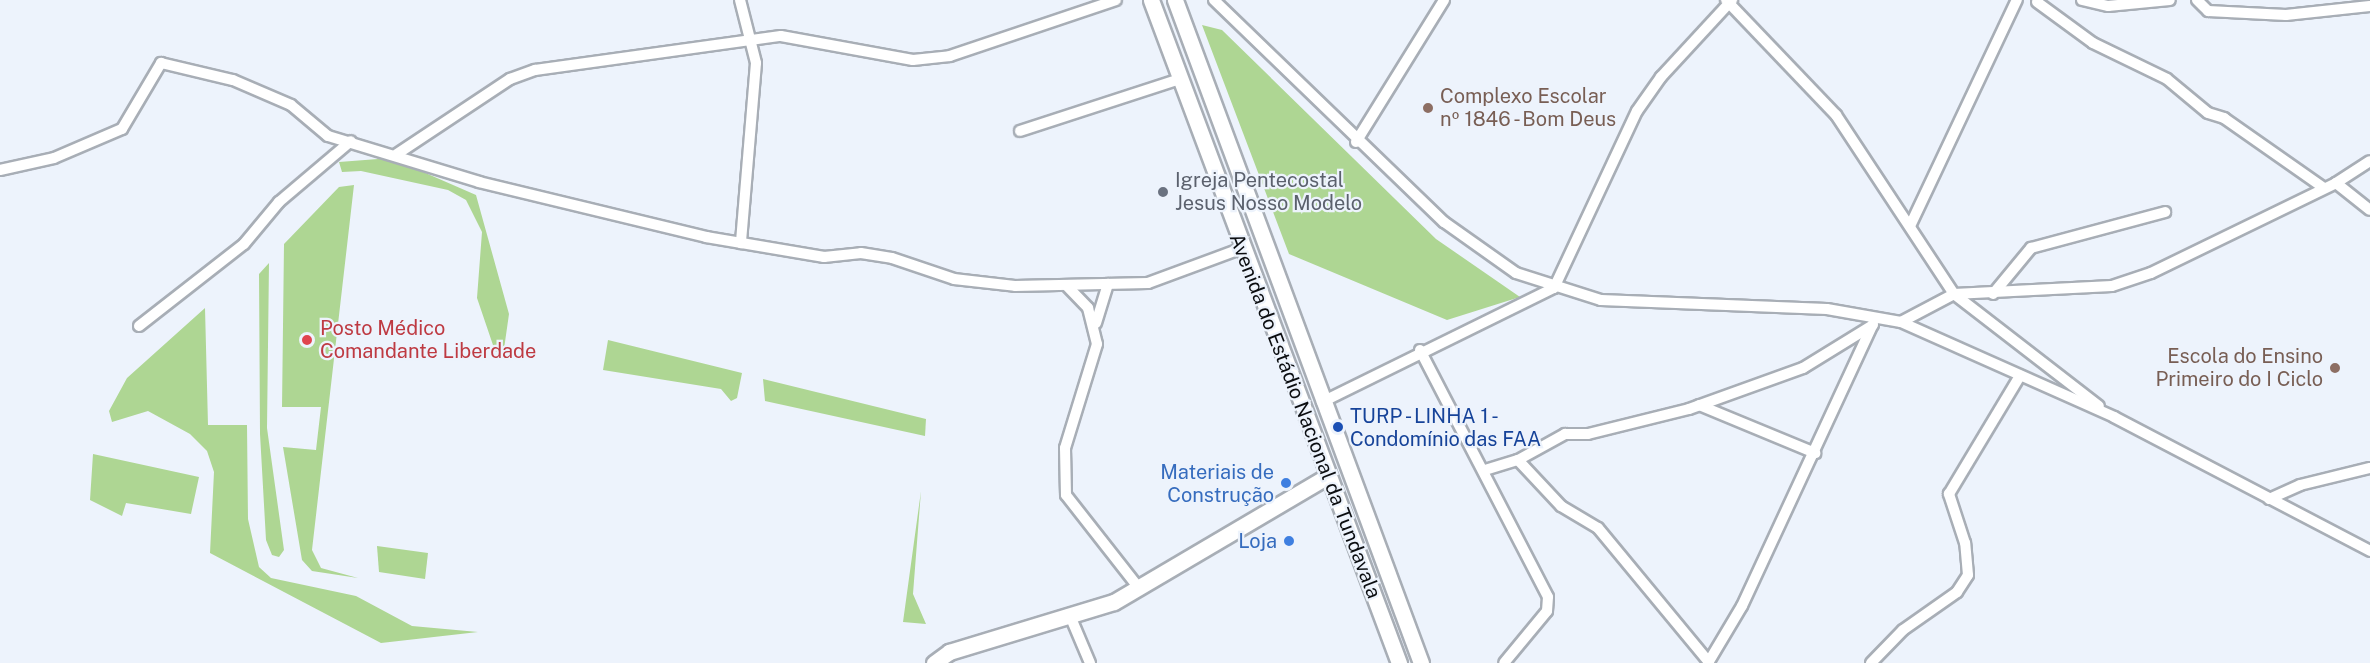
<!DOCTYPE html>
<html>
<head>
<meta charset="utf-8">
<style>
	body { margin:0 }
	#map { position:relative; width:2370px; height:663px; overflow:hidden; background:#edf3fc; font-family:"Public Sans",sans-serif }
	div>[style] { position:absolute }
	.green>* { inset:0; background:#aed693 }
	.roads { filter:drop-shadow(2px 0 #a8aeb6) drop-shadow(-2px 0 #a8aeb6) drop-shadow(0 2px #a8aeb6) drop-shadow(0 -2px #a8aeb6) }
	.street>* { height:10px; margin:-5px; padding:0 5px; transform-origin:5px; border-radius:5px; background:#fff }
	.secondary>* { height:15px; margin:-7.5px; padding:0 7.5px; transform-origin:7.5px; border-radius:7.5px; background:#fff }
	.dots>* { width:16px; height:16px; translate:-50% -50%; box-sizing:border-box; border:3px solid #edf3fc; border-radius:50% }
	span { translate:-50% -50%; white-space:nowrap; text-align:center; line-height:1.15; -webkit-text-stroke:4.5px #edf3fc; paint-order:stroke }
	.education-label { font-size:20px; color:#785e54 }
	.left { translate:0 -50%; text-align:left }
	.right { translate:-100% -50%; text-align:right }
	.worship-label { font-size:20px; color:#5b616d }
	.health-label { font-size:20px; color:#be3a42 }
	.street-label { font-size:20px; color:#0b0d10 }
	.transit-label { font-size:20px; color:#164399 }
	.shop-label { font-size:20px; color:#366cbe }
</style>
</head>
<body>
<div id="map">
	<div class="green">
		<i style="clip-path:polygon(1202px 25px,1222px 30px,1436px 239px,1520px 297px,1447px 320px,1289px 254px)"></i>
		<i style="clip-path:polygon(391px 158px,476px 195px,509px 314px,503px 356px,495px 351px,477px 298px,482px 232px,466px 200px,448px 190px,361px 171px,342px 172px,339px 162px)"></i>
		<i style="clip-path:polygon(354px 185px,312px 550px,321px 568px,358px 578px,312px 571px,302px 560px,283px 447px,316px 450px,321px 407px,282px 407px,284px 244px,339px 187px)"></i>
		<i style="clip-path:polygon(269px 263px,267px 428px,284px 550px,279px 557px,272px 555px,266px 540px,260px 434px,259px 274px)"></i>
		<i style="clip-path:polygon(205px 308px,208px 425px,247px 425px,248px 519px,259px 567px,271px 578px,356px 596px,412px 626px,478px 632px,381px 643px,210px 553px,214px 472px,207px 451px,190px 434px,148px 411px,112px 422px,109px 411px,127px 378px)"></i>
		<i style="clip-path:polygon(608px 340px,742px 373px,737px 398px,731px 401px,721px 389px,603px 370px)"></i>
		<i style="clip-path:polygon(763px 379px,926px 419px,925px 436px,765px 401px)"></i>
		<i style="clip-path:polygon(93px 454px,199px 477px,191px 514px,126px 503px,122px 516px,90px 500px)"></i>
		<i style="clip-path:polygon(921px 491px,913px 594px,926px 624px,903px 622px)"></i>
		<i style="clip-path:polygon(377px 546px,428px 553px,425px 579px,379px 572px)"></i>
	</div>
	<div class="roads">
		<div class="street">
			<i style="left:740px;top:0;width:65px;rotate:75.7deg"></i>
			<i style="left:756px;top:63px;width:181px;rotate:94.8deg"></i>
			<i style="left:1214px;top:0;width:320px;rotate:44deg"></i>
			<i style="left:1444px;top:222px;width:88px;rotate:35.3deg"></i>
			<i style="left:1516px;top:273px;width:89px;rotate:17.6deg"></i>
			<i style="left:1601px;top:300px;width:226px;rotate:2.3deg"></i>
			<i style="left:1827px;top:309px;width:75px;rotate:10deg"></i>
			<i style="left:1901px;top:322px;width:233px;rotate:24deg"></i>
			<i style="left:2114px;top:417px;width:289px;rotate:27.6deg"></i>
			<i style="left:1726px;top:0;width:159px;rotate:46.3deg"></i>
			<i style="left:1836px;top:115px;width:214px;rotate:56.6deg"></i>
			<i style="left:1954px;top:294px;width:183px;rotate:37.7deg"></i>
			<i style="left:2082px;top:0;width:27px;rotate:13deg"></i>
			<i style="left:2108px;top:6px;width:62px;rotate:-5.5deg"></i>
			<i style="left:2197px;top:0;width:16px;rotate:45deg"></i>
			<i style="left:2208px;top:11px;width:78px;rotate:2.9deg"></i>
			<i style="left:2286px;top:15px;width:84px;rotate:-6.1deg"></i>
			<i style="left:2037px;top:2px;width:69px;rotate:36.2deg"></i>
			<i style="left:2093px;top:43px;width:82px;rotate:25.9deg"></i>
			<i style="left:2167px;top:79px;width:53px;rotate:39.7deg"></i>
			<i style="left:2208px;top:113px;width:17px;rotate:17deg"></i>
			<i style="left:2224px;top:118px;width:122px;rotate:35deg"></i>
			<i style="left:1020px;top:131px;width:168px;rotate:-18deg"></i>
			<i style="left:1356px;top:142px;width:167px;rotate:-58.2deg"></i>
			<i style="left:397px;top:154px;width:136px;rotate:-33.6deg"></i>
			<i style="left:510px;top:79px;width:27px;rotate:-20deg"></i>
			<i style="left:535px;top:70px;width:248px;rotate:-7.9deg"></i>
			<i style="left:781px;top:36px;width:134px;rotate:10.3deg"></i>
			<i style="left:913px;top:60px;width:37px;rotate:-6deg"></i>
			<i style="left:950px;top:56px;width:175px;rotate:-18.6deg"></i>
			<i style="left:0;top:170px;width:55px;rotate:-12.5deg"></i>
			<i style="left:54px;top:158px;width:74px;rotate:-23.1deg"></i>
			<i style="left:122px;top:129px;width:77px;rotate:-59.4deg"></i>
			<i style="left:161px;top:63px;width:74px;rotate:13.3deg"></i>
			<i style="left:233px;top:80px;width:63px;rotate:23.3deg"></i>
			<i style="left:291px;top:105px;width:48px;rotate:40deg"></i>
			<i style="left:328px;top:136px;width:158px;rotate:16.9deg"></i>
			<i style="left:479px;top:182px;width:234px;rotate:13.6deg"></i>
			<i style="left:706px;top:237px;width:120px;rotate:9.6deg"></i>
			<i style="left:824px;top:257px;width:37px;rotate:-6deg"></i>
			<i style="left:861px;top:253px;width:31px;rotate:9deg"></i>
			<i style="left:892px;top:258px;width:65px;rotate:18.7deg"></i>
			<i style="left:954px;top:279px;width:61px;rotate:6.5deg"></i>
			<i style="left:1015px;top:286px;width:133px;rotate:-1.3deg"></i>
			<i style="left:1148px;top:283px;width:98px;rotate:-20.3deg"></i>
			<i style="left:2336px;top:183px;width:43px;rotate:38.5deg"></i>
			<i style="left:1910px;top:226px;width:250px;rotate:-64.7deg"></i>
			<i style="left:1066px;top:285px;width:32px;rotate:46deg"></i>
			<i style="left:1088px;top:308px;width:37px;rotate:76deg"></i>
			<i style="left:1097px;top:344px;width:109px;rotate:107.1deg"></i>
			<i style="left:1065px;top:448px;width:47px;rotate:88.8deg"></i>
			<i style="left:1066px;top:495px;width:118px;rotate:51.9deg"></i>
			<i style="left:1993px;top:294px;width:60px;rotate:-50.4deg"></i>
			<i style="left:2031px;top:248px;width:139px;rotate:-15deg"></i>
			<i style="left:1901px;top:322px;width:60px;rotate:-27.8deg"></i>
			<i style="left:1954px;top:294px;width:158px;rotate:-2.9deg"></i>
			<i style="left:2112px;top:286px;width:41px;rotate:-18.4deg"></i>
			<i style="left:2151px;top:273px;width:206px;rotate:-25.9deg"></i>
			<i style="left:2336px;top:183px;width:40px;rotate:-32.9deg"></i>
			<i style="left:1096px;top:323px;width:41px;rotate:-72.9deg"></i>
			<i style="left:139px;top:326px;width:133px;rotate:-38deg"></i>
			<i style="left:244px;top:244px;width:55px;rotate:-50.2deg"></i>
			<i style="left:279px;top:202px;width:94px;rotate:-40.3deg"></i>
			<i style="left:1420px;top:350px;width:278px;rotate:62.6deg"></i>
			<i style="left:1548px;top:597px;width:14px;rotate:94deg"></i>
			<i style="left:1547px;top:611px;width:67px;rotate:129.6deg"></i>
			<i style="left:1322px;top:402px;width:258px;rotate:-26.2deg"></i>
			<i style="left:1554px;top:288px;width:195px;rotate:-64.9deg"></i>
			<i style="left:1637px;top:111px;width:42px;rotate:-54.8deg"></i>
			<i style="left:1661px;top:77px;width:105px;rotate:-47.3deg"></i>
			<i style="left:1699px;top:405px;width:126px;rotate:22.5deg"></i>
			<i style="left:1518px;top:460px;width:63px;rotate:46.9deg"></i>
			<i style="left:1561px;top:506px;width:43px;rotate:30.7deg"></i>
			<i style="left:1598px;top:528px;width:174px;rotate:50.4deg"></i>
			<i style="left:1485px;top:470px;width:34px;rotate:-17deg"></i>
			<i style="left:1518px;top:460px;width:54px;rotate:-29deg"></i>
			<i style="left:1565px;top:434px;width:23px"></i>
			<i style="left:1588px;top:434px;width:104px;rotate:-13.9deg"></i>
			<i style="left:1689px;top:409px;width:121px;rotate:-19.8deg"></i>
			<i style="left:1803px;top:368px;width:82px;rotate:-31.6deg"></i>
			<i style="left:2269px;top:499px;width:34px;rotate:-24deg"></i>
			<i style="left:2300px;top:485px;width:72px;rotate:-13.7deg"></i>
			<i style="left:1071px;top:618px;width:49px;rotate:67.1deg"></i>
			<i style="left:1708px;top:663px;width:66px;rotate:-59.2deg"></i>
			<i style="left:1742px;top:606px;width:311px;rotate:-65.1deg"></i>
			<i style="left:1871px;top:663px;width:46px;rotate:-45.9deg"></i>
			<i style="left:1903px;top:630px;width:66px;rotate:-35.1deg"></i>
			<i style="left:1957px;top:592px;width:20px;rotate:-57deg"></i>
			<i style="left:1968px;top:575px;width:32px;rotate:-95deg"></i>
			<i style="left:1965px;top:543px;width:52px;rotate:-108.1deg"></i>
			<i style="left:1949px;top:494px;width:138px;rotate:-59deg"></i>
		</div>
		<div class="secondary">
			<i style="left:1151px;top:0;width:708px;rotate:69.49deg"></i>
			<i style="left:1175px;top:0;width:707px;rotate:69.64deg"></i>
			<i style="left:934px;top:663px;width:19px;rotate:-36deg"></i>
			<i style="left:949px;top:652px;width:172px;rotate:-16.9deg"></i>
			<i style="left:1114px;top:602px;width:248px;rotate:-30.5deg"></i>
		</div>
	</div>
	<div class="dots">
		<i style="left:1428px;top:108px;background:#8d6e63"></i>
		<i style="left:1163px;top:192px;background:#6b7280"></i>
		<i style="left:307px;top:340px;background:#e0444e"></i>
		<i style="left:2335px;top:368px;background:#8d6e63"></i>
		<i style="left:1338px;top:427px;background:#1a4fb4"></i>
		<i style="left:1286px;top:483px;background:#3f7fe0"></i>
		<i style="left:1289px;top:541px;background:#3f7fe0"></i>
	</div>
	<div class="education-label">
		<span class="left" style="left:1440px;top:108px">Complexo Escolar<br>nº 1846 - Bom Deus</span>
		<span class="right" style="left:2323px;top:368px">Escola do Ensino<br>Primeiro do I Ciclo</span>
	</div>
	<div class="worship-label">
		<span class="left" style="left:1175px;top:192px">Igreja Pentecostal<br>Jesus Nosso Modelo</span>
	</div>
	<div class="health-label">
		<span class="left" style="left:320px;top:340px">Posto Médico<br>Comandante Liberdade</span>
	</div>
	<div class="street-label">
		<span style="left:1305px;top:416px;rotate:69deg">Avenida do Estádio Nacional da Tundavala</span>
	</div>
	<div class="transit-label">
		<span class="left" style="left:1350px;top:428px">TURP - LINHA 1 -<br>Condomínio das FAA</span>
	</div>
	<div class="shop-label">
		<span class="right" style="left:1274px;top:484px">Materiais de<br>Construção</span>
		<span class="right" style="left:1277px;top:541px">Loja</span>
	</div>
</div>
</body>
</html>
